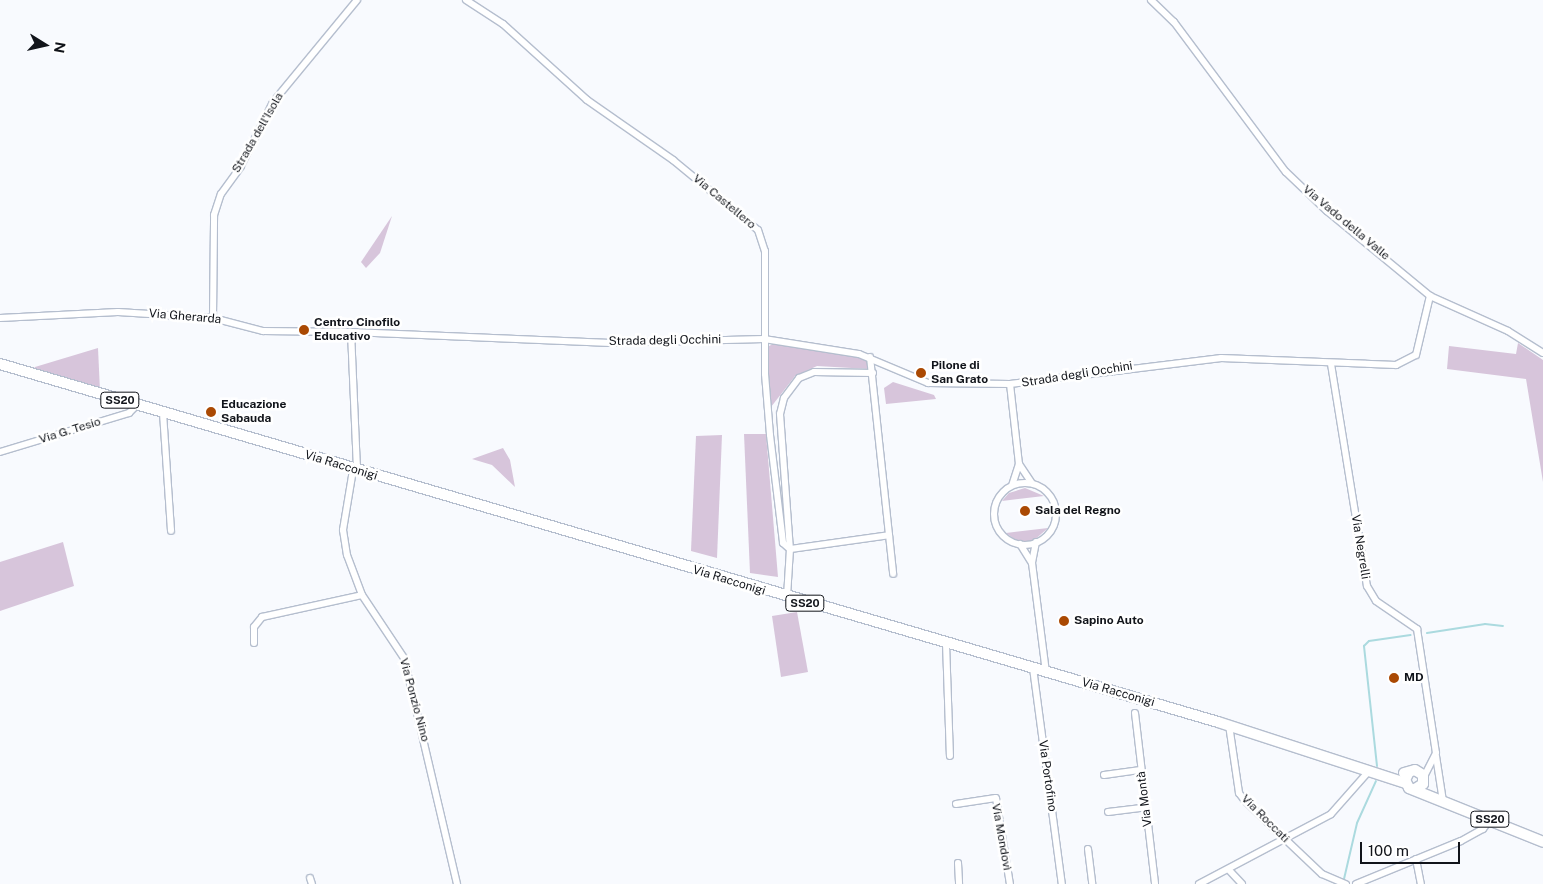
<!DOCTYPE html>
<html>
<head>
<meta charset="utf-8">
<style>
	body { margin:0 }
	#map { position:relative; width:1543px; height:884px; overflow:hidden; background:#f8fafe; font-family:"Public Sans",sans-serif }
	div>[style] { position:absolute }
	.green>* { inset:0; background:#d7c5db }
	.stream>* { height:2px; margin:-1px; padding:0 1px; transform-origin:1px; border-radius:1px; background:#abdadf }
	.roads { filter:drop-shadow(1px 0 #b5bece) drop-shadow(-1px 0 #b5bece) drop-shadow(0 1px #b5bece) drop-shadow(0 -1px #b5bece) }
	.street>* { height:6px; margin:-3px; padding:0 3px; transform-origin:3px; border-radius:3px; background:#fff }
	.street>.ring { margin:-3px; padding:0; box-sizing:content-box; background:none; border:6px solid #fff; border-radius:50% }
	.primary>* { height:10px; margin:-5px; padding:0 5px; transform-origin:5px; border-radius:5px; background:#fff }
	.dots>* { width:14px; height:14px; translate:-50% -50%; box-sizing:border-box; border:2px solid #fff; border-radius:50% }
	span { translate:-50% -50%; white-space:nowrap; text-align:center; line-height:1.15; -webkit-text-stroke:5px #fff; paint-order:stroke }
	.shield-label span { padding:1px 4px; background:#fff; border:1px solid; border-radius:4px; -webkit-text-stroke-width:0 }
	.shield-label { font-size:11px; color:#11141a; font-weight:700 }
	.street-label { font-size:12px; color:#11141a }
	.poi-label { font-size:12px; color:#11141a; font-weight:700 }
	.left { translate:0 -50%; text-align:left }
	.north { position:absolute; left:20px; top:20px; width:50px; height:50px; -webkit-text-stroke:4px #fff; paint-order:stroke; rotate:100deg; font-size:14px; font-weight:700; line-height:20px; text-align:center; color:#11141a }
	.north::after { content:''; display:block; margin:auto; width:18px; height:22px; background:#11141a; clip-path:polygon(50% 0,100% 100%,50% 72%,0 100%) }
	.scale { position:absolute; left:1360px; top:842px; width:100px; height:22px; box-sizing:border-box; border:2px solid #11141a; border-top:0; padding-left:6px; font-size:15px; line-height:18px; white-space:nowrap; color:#11141a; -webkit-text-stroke:4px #fff; paint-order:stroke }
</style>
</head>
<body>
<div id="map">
	<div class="green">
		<i style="clip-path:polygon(392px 216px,380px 253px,366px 268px,361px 262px)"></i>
		<i style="clip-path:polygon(1518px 343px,1543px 360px,1543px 482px,1526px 379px,1447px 369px,1449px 346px,1516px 354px)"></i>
		<i style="clip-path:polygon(773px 344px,855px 355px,867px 359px,869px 369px,817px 366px,795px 376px,771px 407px,767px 347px)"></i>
		<i style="clip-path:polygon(98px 348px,100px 391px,33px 370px,35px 367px)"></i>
		<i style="clip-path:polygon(893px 382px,934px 395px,936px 399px,886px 404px,884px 388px)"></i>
		<i style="clip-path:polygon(744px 434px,766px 434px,778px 577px,750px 573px)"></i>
		<i style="clip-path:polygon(722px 435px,717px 558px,691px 551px,696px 436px)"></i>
		<i style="clip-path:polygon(503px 448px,510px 460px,515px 487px,492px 465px,472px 459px)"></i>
		<i style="clip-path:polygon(1025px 488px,1044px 496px,1002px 501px,1009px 493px)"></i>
		<i style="clip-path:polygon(1048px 528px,1032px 542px,1017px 541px,1006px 533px)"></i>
		<i style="clip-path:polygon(63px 542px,74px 586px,0 611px,0 562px)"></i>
		<i style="clip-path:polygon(797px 612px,808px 672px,781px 677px,772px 616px)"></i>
	</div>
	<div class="stream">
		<i style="left:1427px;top:633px;width:59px;rotate:-8.8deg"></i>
		<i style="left:1485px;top:624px;width:18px;rotate:6deg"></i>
		<i style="left:1377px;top:766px;width:121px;rotate:-96.2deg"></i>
		<i style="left:1364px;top:646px;width:7px;rotate:-45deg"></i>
		<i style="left:1369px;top:641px;width:42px;rotate:-8.1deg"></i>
		<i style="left:1344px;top:879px;width:57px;rotate:-76.9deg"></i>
		<i style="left:1357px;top:823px;width:46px;rotate:-65.7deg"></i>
	</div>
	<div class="roads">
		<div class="street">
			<i style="left:466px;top:0;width:44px;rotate:33deg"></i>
			<i style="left:503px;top:24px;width:113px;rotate:42.1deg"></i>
			<i style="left:587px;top:100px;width:105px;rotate:34.9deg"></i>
			<i style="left:673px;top:160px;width:110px;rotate:39.5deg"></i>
			<i style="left:758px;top:230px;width:22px;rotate:72deg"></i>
			<i style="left:765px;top:251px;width:123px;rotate:90deg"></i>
			<i style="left:765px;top:374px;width:61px;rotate:85.3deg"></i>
			<i style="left:770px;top:435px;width:109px;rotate:83.1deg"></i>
			<i style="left:783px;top:543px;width:9px;rotate:41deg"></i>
			<i style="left:790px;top:549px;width:48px;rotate:93.6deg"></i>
			<i style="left:1151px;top:0;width:32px;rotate:44deg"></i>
			<i style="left:1174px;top:22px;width:187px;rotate:53.3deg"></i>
			<i style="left:1286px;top:172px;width:57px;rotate:43.6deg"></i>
			<i style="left:1327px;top:211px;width:134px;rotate:39.5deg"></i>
			<i style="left:1430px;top:296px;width:85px;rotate:24.2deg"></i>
			<i style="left:1508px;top:331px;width:41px;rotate:32.2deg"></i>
			<i style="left:0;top:318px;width:118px;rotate:-2.9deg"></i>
			<i style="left:118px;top:312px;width:95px;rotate:3.6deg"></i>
			<i style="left:213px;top:318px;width:52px;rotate:14.6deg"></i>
			<i style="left:263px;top:331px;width:88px;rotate:0.7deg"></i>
			<i style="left:351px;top:332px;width:139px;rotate:87.5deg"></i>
			<i style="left:213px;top:318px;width:103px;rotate:-89.4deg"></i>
			<i style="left:214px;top:215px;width:22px;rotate:-72deg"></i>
			<i style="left:221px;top:194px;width:34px;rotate:-54deg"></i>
			<i style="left:241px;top:166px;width:72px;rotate:-63.4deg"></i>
			<i style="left:273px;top:102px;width:132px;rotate:-50.5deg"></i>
			<i style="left:351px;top:332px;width:260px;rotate:2.4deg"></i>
			<i style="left:611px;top:343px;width:153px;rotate:-1.5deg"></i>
			<i style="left:764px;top:339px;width:96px;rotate:9deg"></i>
			<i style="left:859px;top:354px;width:75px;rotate:22.8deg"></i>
			<i style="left:928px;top:383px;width:82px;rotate:0.7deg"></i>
			<i style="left:1010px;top:384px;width:213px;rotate:-7deg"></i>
			<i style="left:1221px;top:358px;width:175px;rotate:2.3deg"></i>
			<i style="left:1396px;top:365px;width:22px;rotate:-27deg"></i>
			<i style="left:1416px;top:355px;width:61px;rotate:-76.7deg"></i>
			<i style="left:870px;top:357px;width:218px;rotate:83.9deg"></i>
			<i style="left:1331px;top:364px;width:225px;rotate:80.8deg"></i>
			<i style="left:1367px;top:586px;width:17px;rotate:59deg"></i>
			<i style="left:1376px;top:601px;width:50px;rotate:34.3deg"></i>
			<i style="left:1417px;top:629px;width:125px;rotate:81.3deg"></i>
			<i style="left:1436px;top:753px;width:27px;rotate:117deg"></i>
			<i style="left:873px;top:373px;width:59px;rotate:-179deg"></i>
			<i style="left:814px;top:372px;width:16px;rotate:158deg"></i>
			<i style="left:799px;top:378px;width:25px;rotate:127deg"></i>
			<i style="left:784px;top:398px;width:16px;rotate:104deg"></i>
			<i style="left:780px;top:414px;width:135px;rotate:85.8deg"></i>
			<i style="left:790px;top:549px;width:100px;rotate:-8deg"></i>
			<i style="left:1010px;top:384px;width:81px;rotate:83.6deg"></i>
			<i style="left:1019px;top:464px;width:22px;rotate:108deg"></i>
			<i style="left:163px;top:413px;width:118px;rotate:86.1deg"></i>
			<i style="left:0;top:452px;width:135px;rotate:-16.8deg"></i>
			<i style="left:129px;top:413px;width:11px;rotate:-45deg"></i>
			<i style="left:1019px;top:464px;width:23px;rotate:56deg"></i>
			<i style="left:353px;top:470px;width:61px;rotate:99.5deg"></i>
			<i style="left:343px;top:530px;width:25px;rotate:81deg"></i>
			<i style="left:347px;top:555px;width:43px;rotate:69.4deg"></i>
			<i style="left:362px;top:595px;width:76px;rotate:56.3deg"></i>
			<i style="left:404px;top:658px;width:232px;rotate:76.8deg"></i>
			<i class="ring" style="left:994px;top:483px;width:56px;height:56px"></i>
			<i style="left:1036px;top:542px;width:21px;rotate:101deg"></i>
			<i style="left:1032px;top:563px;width:110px;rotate:82.7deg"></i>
			<i style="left:1020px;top:544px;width:22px;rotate:58deg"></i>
			<i style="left:254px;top:643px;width:16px;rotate:-90deg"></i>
			<i style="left:254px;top:627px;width:13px;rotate:-51deg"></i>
			<i style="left:262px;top:617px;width:102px;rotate:-12.4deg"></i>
			<i style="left:946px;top:643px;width:113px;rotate:88deg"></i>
			<i style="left:1033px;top:668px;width:218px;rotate:82.4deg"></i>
			<i style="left:1135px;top:713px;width:172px;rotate:83.3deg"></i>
			<i style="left:1229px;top:725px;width:69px;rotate:81.6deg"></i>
			<i style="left:1239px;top:793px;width:10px;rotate:53deg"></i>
			<i style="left:1245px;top:801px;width:106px;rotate:43.5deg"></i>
			<i style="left:1322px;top:874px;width:26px;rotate:23deg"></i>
			<i style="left:1436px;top:756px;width:46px;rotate:81.2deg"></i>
			<i style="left:1104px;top:775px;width:37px;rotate:-8deg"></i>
			<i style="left:956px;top:804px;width:40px;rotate:-8.5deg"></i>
			<i style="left:996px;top:798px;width:87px;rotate:80.8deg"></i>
			<i style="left:1108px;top:812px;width:38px;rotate:-7deg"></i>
			<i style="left:1088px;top:849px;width:35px;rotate:83deg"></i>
			<i style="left:1416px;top:859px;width:25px;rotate:79deg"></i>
			<i style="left:958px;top:863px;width:21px;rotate:87deg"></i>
			<i style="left:1229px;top:870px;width:19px;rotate:47deg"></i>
			<i style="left:310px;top:878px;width:6px;rotate:72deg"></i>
			<i style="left:1199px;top:884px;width:149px;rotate:-27.9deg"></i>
			<i style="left:1331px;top:814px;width:57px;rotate:-48.5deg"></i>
			<i style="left:1356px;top:884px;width:113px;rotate:-22.3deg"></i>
			<i style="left:1461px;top:841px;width:25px;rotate:-29deg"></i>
			<i style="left:1483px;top:829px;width:12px;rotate:-55deg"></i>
		</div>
		<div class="primary">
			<i style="left:0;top:364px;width:1270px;rotate:16.38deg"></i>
			<i style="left:1218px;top:722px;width:198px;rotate:18deg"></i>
			<i style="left:1409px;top:772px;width:9px;rotate:117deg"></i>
			<i style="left:1405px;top:780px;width:9px;rotate:63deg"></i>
			<i style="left:1409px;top:788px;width:144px;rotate:21.9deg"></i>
			<i style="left:1404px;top:773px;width:11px;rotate:-15deg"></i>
			<i style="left:1415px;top:770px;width:9px;rotate:32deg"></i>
			<i style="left:1423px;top:775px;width:9px;rotate:90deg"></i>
			<i style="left:1423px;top:784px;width:9px;rotate:148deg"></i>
		</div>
	</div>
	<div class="dots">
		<i style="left:304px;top:330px;background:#aa4903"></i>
		<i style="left:921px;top:373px;background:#aa4903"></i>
		<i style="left:211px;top:412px;background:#aa4903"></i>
		<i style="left:1025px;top:511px;background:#aa4903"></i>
		<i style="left:1064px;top:621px;background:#aa4903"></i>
		<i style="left:1394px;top:678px;background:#aa4903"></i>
	</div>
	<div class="shield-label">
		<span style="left:120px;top:400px">SS20</span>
		<span style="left:805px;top:603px">SS20</span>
		<span style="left:1490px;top:819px">SS20</span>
	</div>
	<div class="street-label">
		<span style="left:258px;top:133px;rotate:-60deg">Strada dell'Isola</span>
		<span style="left:724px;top:202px;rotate:40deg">Via Castellero</span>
		<span style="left:1346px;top:223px;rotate:40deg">Via Vado della Valle</span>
		<span style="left:185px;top:317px;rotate:5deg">Via Gherarda</span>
		<span style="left:665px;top:341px;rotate:-1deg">Strada degli Occhini</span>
		<span style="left:1077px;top:375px;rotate:-9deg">Strada degli Occhini</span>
		<span style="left:70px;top:431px;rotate:-17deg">Via G. Tesio</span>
		<span style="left:341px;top:466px;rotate:17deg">Via Racconigi</span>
		<span style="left:1360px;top:547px;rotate:81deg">Via Negrelli</span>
		<span style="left:729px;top:581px;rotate:17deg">Via Racconigi</span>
		<span style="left:1118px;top:693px;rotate:16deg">Via Racconigi</span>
		<span style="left:414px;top:700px;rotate:75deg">Via Ponzio Nino</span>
		<span style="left:1047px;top:776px;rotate:82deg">Via Portofino</span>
		<span style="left:1145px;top:799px;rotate:-97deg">Via Montà</span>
		<span style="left:1265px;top:819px;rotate:45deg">Via Roccati</span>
		<span style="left:1001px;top:837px;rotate:80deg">Via Mondovì</span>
	</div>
	<div class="poi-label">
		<span class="left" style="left:314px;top:330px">Centro Cinofilo<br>Educativo</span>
		<span class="left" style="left:931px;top:373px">Pilone di<br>San Grato</span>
		<span class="left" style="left:221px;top:412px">Educazione<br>Sabauda</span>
		<span class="left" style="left:1035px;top:511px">Sala del Regno</span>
		<span class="left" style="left:1074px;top:621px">Sapino Auto</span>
		<span class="left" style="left:1404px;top:678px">MD</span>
	</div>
	<div class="north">N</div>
	<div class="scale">100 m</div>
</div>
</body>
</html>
